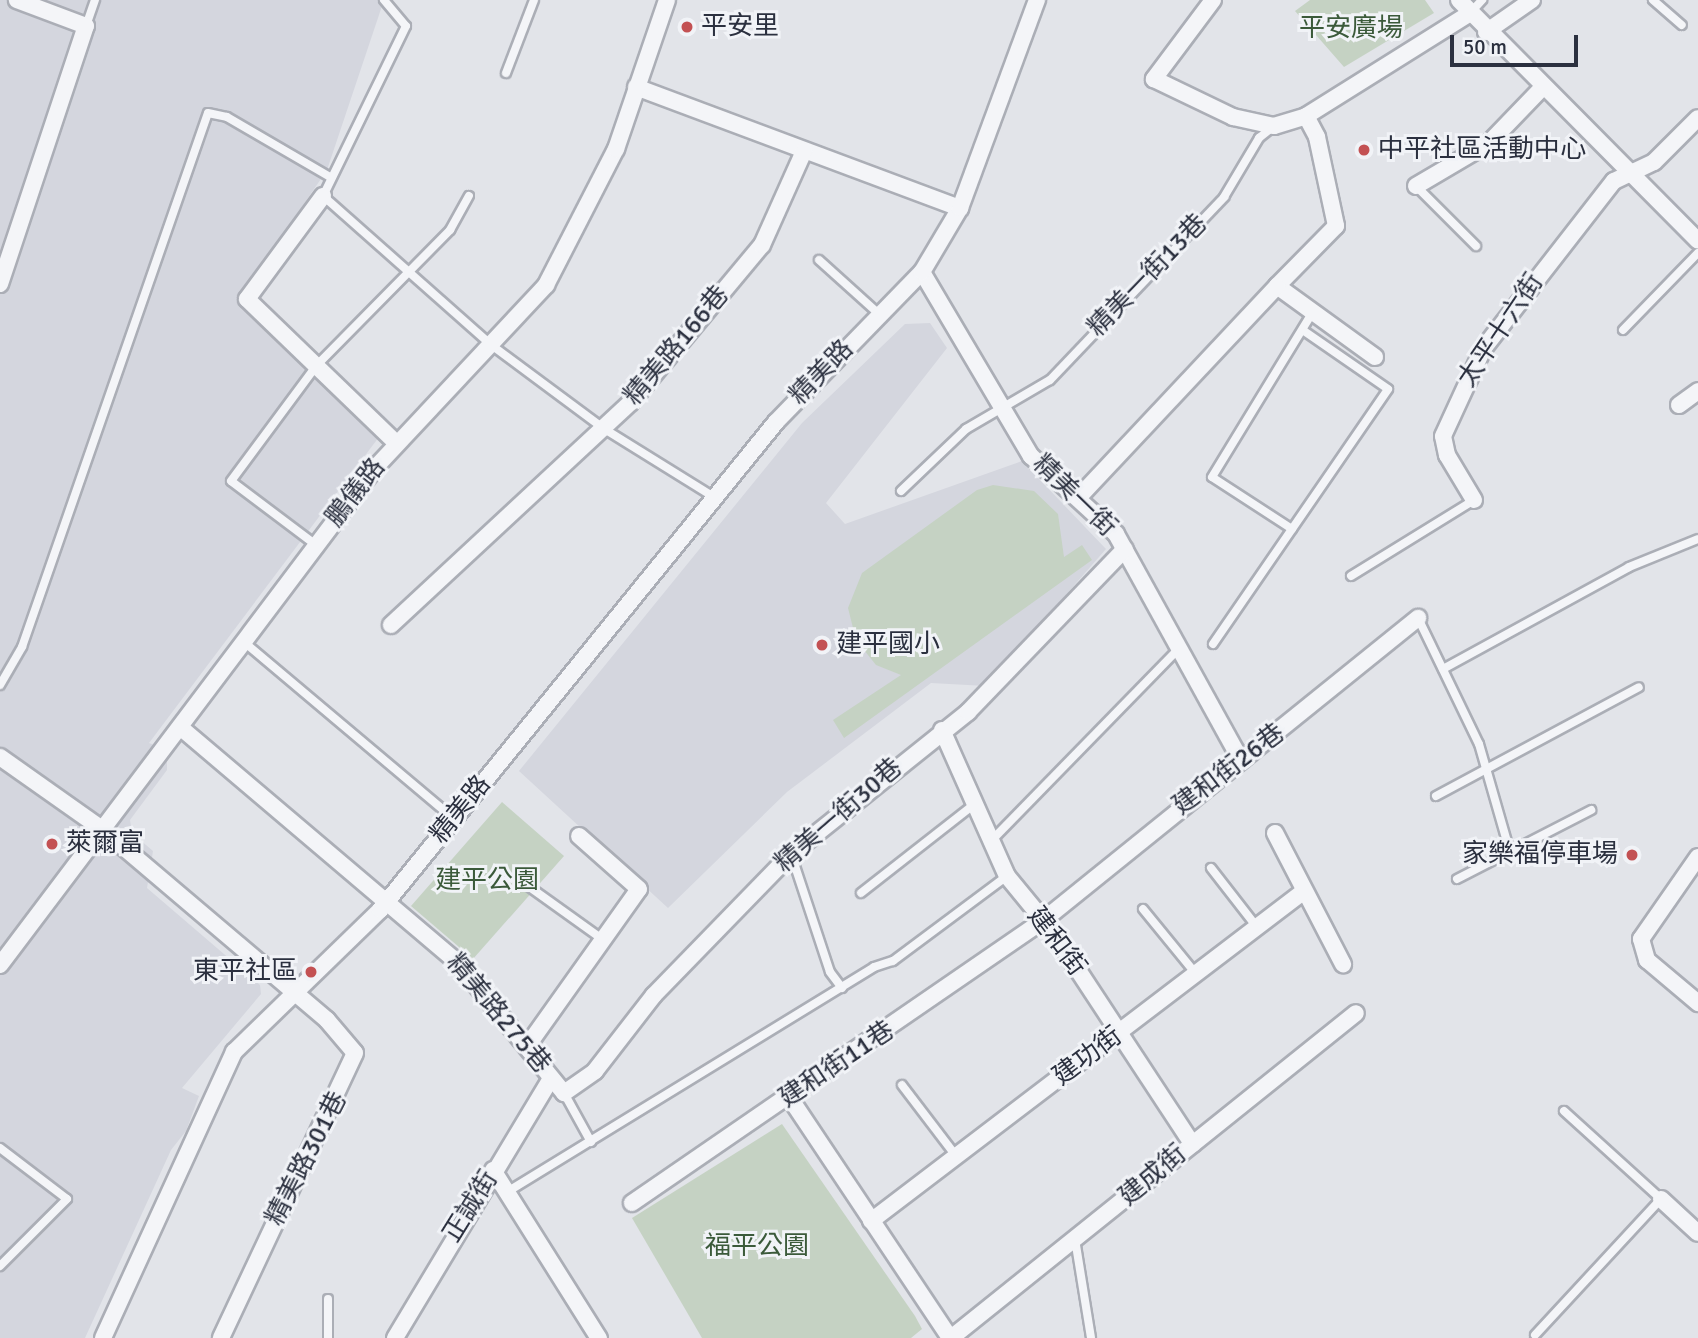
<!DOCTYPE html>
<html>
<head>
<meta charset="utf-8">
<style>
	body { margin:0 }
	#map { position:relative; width:1698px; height:1338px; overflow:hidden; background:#e2e4e9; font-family:Signika,"Noto Sans TC",sans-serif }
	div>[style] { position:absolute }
	.built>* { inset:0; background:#d4d6de }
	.green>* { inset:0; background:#c5d2c3 }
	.roads { filter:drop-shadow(2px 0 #abaeb6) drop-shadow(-2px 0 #abaeb6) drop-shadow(0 2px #abaeb6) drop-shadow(0 -2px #abaeb6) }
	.service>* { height:8px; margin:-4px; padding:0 4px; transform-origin:4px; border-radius:4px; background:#f4f5f8 }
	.minor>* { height:16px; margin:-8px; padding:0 8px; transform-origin:8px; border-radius:8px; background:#f4f5f8 }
	.dots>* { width:19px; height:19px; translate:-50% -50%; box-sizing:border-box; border:4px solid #f1f3f7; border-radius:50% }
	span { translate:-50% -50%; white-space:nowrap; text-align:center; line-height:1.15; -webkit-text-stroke:6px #f1f3f7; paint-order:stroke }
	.poi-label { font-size:26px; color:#2b303f }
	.left { translate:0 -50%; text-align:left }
	.right { translate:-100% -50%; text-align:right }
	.park-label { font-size:26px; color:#3b5a3a }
	.street-label { font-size:26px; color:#2b303f }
	.scale { position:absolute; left:1450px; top:35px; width:128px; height:32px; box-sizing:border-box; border:4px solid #2b303f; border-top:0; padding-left:9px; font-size:21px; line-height:24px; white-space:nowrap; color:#2b303f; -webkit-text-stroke:5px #f1f3f7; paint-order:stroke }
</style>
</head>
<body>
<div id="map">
	<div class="built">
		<i style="clip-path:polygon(0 0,384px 0,327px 170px,239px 299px,388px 425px,149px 743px,167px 750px,167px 770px,130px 820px,132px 833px,153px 851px,147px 888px,260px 985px,261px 994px,182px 1088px,199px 1096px,186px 1131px,171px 1150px,85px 1338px,0 1338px)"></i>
		<i style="clip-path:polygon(930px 323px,947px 348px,826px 503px,845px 524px,1022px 461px,1106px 549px,986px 686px,931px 683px,787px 792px,668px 908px,519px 771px,802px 423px,905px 324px)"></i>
	</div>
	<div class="green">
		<i style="clip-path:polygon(1310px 0,1425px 0,1434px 13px,1344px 67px,1295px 11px)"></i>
		<i style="clip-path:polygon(993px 485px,1034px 491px,1058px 514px,1064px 557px,1082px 545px,1092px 560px,844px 738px,833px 720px,901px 675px,876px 665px,856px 640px,848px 608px,862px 573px,977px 490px)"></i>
		<i style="clip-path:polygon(502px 802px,564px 856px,473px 959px,411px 906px)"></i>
		<i style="clip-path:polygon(782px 1124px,915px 1316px,922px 1329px,911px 1338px,702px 1338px,632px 1218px)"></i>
	</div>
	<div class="roads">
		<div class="service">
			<i style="left:384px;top:0;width:34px;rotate:50deg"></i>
			<i style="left:406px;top:26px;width:189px;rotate:116deg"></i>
			<i style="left:323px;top:196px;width:223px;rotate:41.5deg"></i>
			<i style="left:490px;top:344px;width:144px;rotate:36.6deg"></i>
			<i style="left:606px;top:430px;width:127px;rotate:31.8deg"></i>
			<i style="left:1653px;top:0;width:38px;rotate:41deg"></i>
			<i style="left:1470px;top:13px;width:18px;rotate:-47deg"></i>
			<i style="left:86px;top:26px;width:28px;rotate:-71deg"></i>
			<i style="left:506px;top:73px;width:78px;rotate:-69deg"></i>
			<i style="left:1416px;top:186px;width:85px;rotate:45deg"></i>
			<i style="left:819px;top:260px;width:81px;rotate:42deg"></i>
			<i style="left:1623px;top:330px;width:107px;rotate:-45.8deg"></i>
			<i style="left:901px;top:491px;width:90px;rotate:-43.6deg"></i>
			<i style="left:966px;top:429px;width:97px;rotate:-30.3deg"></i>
			<i style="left:1050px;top:380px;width:253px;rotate:-46.4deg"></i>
			<i style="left:1224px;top:197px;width:69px;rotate:-59.3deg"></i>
			<i style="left:1259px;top:138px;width:19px;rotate:-39deg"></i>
			<i style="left:1292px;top:529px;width:95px;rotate:-147deg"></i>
			<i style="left:1212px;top:477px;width:190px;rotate:-58.6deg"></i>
			<i style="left:316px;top:545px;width:106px;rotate:-143deg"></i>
			<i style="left:231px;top:481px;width:143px;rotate:-53.5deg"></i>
			<i style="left:316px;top:366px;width:191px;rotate:-45.4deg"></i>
			<i style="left:450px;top:230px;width:39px;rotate:-61deg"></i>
			<i style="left:1351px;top:576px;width:145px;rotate:-31.7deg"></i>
			<i style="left:1418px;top:618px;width:140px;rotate:64.2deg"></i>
			<i style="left:1479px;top:744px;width:112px;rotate:74deg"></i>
			<i style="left:244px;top:642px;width:273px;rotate:40.1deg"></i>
			<i style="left:1213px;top:644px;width:309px;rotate:-55.5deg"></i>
			<i style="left:1388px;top:389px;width:102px;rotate:-145.4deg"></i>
			<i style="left:1443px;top:669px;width:212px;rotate:-28.7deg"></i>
			<i style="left:1629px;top:567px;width:74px;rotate:-22.1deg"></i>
			<i style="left:0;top:685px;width:44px;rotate:-59.9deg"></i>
			<i style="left:22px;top:647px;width:565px;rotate:-70.8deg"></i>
			<i style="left:208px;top:113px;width:19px;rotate:12deg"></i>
			<i style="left:227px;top:117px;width:119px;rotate:30.2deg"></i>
			<i style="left:1436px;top:796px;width:230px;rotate:-28.2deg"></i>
			<i style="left:991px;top:841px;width:271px;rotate:-45.7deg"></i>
			<i style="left:791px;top:854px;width:124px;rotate:71.7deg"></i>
			<i style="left:830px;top:972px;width:20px;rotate:53deg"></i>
			<i style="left:1211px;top:868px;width:75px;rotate:52.1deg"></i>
			<i style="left:1457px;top:879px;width:151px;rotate:-27.2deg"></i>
			<i style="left:531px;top:888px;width:87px;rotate:35.7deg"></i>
			<i style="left:861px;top:893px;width:141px;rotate:-38.1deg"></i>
			<i style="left:1143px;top:909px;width:84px;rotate:50.8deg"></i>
			<i style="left:902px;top:1085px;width:89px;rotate:52.7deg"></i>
			<i style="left:564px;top:1093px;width:56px;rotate:61.1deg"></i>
			<i style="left:0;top:1148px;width:84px;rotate:37.3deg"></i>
			<i style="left:67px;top:1199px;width:95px;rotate:135deg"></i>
			<i style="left:507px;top:1192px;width:430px;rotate:-31.5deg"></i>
			<i style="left:874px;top:967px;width:20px;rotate:-18deg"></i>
			<i style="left:893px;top:961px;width:142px;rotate:-36.7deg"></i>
			<i style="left:1075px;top:1239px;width:100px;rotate:80.8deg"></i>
			<i style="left:1535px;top:1335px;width:185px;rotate:-47.2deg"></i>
			<i style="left:1661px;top:1199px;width:131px;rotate:-137.8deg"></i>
			<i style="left:328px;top:1338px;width:39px;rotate:-90deg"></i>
		</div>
		<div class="minor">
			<i style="left:1213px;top:0;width:99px;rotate:126.8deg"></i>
			<i style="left:1154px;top:79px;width:88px;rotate:25.7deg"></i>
			<i style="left:1233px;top:117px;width:42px;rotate:12.4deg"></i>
			<i style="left:1274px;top:126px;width:34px;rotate:-17deg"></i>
			<i style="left:1306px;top:116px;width:194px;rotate:-32.1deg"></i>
			<i style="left:1459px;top:0;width:339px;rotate:45.2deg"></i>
			<i style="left:1486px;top:32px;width:56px;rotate:-34.8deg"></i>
			<i style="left:636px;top:87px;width:346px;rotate:20.5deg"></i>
			<i style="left:1306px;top:116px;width:24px;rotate:62deg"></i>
			<i style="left:1317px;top:137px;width:91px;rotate:77.9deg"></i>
			<i style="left:1336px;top:226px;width:84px;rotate:134.5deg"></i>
			<i style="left:1277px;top:286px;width:121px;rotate:35.9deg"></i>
			<i style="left:1416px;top:186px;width:85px;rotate:-30.5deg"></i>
			<i style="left:1489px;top:143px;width:76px;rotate:-46.1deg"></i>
			<i style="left:323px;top:196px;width:128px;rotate:126.4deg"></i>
			<i style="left:247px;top:299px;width:207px;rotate:44deg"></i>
			<i style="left:922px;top:272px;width:214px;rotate:59.4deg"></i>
			<i style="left:1031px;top:456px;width:115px;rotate:42.5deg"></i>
			<i style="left:1116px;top:534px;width:258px;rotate:61.1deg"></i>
			<i style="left:0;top:284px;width:272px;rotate:-71.6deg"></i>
			<i style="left:86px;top:26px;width:74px;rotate:-159.4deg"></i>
			<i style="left:1679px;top:405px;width:24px;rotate:-36deg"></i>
			<i style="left:1079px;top:497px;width:289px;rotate:-46.8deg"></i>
			<i style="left:1474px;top:500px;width:52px;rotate:-121deg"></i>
			<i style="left:1447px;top:455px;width:19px;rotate:-102deg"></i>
			<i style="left:1443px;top:436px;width:96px;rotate:-65.3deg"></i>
			<i style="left:1483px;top:349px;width:213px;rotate:-52.1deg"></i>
			<i style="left:1614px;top:181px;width:44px;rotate:-25.4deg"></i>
			<i style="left:1654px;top:162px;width:62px;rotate:-45deg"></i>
			<i style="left:391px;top:625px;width:328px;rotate:-42.9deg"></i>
			<i style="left:631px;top:402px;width:204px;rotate:-50.2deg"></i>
			<i style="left:762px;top:245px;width:103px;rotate:-65.9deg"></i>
			<i style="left:180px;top:727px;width:365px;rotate:40.3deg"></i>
			<i style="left:458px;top:963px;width:168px;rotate:50.8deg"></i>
			<i style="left:564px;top:1093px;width:38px;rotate:-35deg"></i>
			<i style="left:595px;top:1071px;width:96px;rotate:-52.2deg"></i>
			<i style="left:654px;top:995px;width:197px;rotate:-45.8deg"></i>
			<i style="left:791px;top:854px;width:227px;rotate:-38.7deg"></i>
			<i style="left:968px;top:712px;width:226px;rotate:-46.1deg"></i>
			<i style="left:942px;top:730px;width:160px;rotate:66deg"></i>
			<i style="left:1007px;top:876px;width:72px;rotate:50.6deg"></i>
			<i style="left:1053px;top:932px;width:254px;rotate:56.7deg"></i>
			<i style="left:0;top:757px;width:125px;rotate:35.2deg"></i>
			<i style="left:102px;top:829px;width:295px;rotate:40.3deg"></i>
			<i style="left:327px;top:1020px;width:43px;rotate:49.7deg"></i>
			<i style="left:355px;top:1053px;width:315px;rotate:115.2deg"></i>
			<i style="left:1275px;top:833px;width:148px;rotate:62.6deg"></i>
			<i style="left:1698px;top:857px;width:100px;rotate:124.8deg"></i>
			<i style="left:1641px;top:939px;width:22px;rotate:74deg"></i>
			<i style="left:1647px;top:960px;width:67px;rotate:40.1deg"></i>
			<i style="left:0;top:965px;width:621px;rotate:-52.98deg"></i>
			<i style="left:374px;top:469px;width:252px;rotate:-46.9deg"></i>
			<i style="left:546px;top:285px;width:153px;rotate:-62.8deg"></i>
			<i style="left:616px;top:149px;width:157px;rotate:-71.1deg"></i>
			<i style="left:528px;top:1045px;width:191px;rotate:-54.6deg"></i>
			<i style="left:639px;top:889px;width:80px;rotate:-138.5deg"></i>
			<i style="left:790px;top:1098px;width:288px;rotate:56.3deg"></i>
			<i style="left:493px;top:1170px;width:199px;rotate:57.8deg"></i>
			<i style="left:1661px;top:1199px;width:50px;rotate:42.6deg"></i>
			<i style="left:632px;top:1203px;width:495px;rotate:-34.5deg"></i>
			<i style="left:1040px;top:923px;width:486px;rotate:-38.9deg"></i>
			<i style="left:871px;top:1221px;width:544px;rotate:-37.31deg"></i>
			<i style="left:103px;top:1338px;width:315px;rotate:-65.4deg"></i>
			<i style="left:234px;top:1052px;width:204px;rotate:-44.2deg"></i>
			<i style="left:380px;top:910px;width:628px;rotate:-50.94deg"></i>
			<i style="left:776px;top:422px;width:209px;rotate:-45.8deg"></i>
			<i style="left:922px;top:272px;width:74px;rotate:-59.3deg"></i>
			<i style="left:960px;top:208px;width:222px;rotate:-69.7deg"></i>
			<i style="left:395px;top:1338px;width:303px;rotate:-59deg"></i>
			<i style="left:951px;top:1338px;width:519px;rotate:-38.75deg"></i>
		</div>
	</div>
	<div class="dots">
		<i style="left:687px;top:27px;background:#c35153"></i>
		<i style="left:1364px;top:150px;background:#c35153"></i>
		<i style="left:822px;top:645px;background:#c35153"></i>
		<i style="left:52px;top:844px;background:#c35153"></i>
		<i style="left:1632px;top:855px;background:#c35153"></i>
		<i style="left:311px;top:972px;background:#c35153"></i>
	</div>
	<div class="poi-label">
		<span class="left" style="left:701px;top:27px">平安里</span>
		<span class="left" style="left:1378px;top:150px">中平社區活動中心</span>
		<span class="left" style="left:836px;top:645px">建平國小</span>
		<span class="left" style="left:66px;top:844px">萊爾富</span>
		<span class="right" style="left:1618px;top:855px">家樂福停車場</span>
		<span class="right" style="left:297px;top:972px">東平社區</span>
	</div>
	<div class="park-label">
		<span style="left:1351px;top:29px">平安廣場</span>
		<span style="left:487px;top:881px">建平公園</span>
		<span style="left:757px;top:1247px">福平公園</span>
	</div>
	<div class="street-label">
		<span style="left:1148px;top:276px;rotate:-46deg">精美一街13巷</span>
		<span style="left:1501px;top:331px;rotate:-56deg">太平十六街</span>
		<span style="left:677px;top:346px;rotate:-50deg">精美路166巷</span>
		<span style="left:822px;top:373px;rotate:-46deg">精美路</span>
		<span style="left:356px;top:493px;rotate:-52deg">鵬儀路</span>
		<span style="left:1074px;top:496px;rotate:44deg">精美一街</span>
		<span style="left:1229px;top:770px;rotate:-37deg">建和街26巷</span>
		<span style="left:461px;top:810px;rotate:-51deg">精美路</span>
		<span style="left:839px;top:816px;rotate:-41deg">精美一街30巷</span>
		<span style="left:1056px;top:942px;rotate:53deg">建和街</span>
		<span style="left:498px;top:1014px;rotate:50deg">精美路275巷</span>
		<span style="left:1088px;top:1057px;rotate:-37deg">建功街</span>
		<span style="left:837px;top:1065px;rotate:-34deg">建和街11巷</span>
		<span style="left:307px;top:1159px;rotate:-63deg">精美路301巷</span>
		<span style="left:1153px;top:1176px;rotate:-40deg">建成街</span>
		<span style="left:471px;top:1207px;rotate:-58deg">正誠街</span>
	</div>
	<div class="scale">50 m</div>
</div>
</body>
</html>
